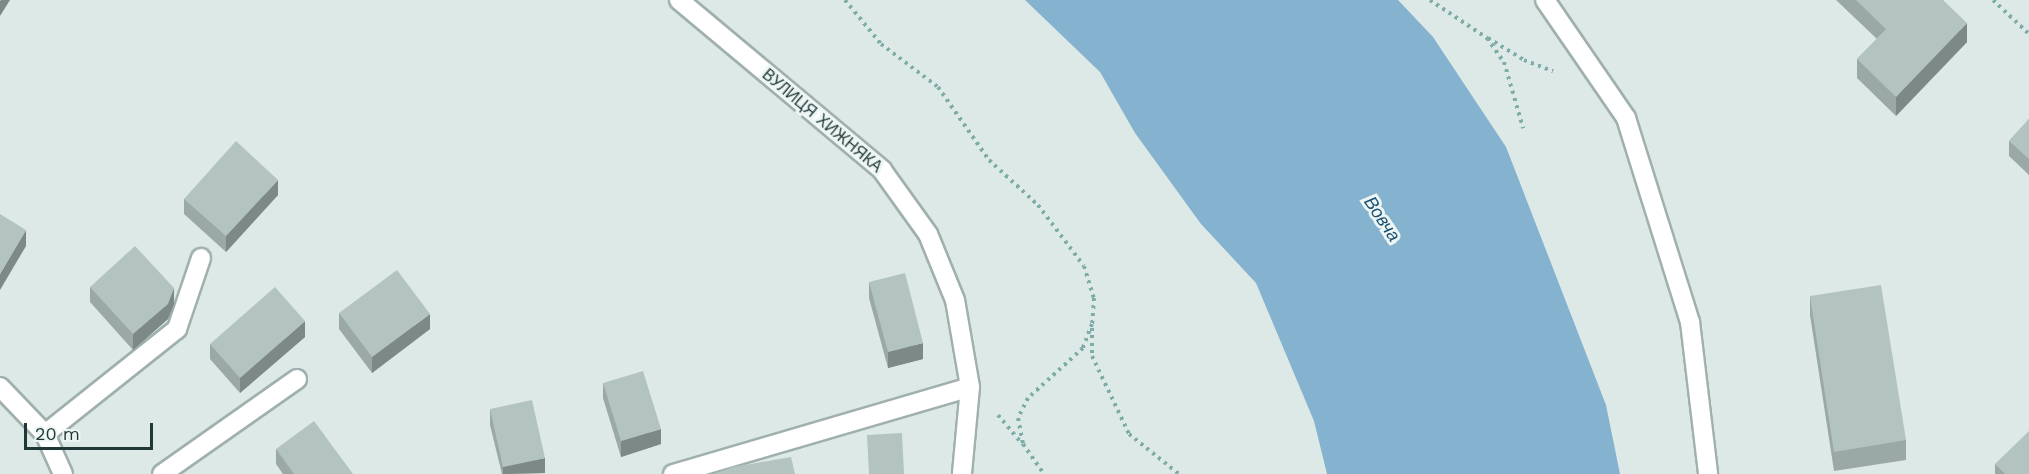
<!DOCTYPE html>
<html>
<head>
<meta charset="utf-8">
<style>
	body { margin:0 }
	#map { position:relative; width:2029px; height:474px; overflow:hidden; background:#dde9e7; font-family:"Work Sans",sans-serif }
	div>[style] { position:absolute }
	.water>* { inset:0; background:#84b2cf }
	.path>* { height:4px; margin-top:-2px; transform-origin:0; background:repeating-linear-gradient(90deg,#7eada9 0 3px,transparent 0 7.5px) }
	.roads { filter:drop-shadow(2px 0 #a0b0af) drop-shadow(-2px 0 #a0b0af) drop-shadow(0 2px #a0b0af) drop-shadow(0 -2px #a0b0af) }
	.lane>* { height:18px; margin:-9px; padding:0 9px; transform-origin:9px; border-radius:9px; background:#fff }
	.street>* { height:18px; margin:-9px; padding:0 9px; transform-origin:9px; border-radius:9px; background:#fff }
	.wall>* { inset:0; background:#9aa9a5 }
	.shaded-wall>* { inset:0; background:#7d8986 }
	.building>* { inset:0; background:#b3c4c0 }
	span { translate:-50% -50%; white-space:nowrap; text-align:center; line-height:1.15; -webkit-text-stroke:6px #edf6f4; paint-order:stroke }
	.street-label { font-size:16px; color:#1f3837 }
	.water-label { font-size:18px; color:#1a5073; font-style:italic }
	.scale { position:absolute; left:24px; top:423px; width:129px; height:27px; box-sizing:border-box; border:3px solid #1f3837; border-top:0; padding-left:8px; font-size:18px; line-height:21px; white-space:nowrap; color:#1f3837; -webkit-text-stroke:4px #edf6f4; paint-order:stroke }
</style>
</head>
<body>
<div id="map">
	<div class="water">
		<i style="clip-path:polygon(1025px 0,1398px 0,1433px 37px,1506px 147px,1606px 405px,1620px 474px,1327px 474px,1314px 421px,1256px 283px,1201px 224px,1135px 133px,1100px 72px)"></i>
	</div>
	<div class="path">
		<i style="left:845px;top:0;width:57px;rotate:50.7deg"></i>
		<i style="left:881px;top:44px;width:71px;rotate:37deg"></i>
		<i style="left:938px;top:87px;width:89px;rotate:55.1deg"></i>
		<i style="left:989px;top:160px;width:67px;rotate:42.6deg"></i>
		<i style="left:1038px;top:205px;width:76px;rotate:53deg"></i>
		<i style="left:1084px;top:266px;width:34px;rotate:73deg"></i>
		<i style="left:1094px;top:298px;width:26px;rotate:94deg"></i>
		<i style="left:1092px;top:324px;width:26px;rotate:111deg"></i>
		<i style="left:1083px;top:348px;width:74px;rotate:137.7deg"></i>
		<i style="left:1028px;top:398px;width:22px;rotate:117deg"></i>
		<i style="left:1018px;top:418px;width:26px;rotate:79deg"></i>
		<i style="left:1023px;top:444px;width:37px;rotate:55deg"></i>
		<i style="left:1430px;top:0;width:69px;rotate:33.7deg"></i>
		<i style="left:1487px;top:38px;width:29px;rotate:55deg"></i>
		<i style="left:1504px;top:62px;width:69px;rotate:73.9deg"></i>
		<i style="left:1993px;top:0;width:50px;rotate:43.4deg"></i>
		<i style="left:1488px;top:38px;width:42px;rotate:31.4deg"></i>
		<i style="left:1524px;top:60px;width:31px;rotate:21deg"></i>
		<i style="left:1092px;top:328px;width:28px;rotate:90deg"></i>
		<i style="left:1092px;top:356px;width:86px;rotate:64.6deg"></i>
		<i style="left:1129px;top:434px;width:64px;rotate:38.7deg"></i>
		<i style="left:998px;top:415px;width:38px;rotate:50deg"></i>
	</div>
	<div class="roads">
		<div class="lane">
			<i style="left:1545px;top:0;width:143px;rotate:55.5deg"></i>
			<i style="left:1626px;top:118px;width:214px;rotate:72.6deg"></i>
			<i style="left:1690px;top:322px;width:153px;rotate:83.2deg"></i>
			<i style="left:0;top:387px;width:65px;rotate:46.2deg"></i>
			<i style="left:45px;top:434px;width:44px;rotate:65.8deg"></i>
			<i style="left:45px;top:434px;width:169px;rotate:-38.5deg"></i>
			<i style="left:177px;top:329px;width:75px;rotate:-71.3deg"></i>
			<i style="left:162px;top:474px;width:165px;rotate:-35.1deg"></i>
		</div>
		<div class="street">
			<i style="left:679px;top:0;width:265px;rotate:39.9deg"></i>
			<i style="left:882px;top:170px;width:79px;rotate:54.3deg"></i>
			<i style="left:928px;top:234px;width:71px;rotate:67.8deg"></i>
			<i style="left:955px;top:300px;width:88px;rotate:80.2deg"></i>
			<i style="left:970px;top:387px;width:87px;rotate:95.3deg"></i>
			<i style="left:673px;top:474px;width:309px;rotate:-16.3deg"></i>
		</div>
	</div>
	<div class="wall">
		<i style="clip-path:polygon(1836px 0,1943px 0,1967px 42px,1896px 116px,1857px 78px,1857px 59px,1877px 39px)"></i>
		<i style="clip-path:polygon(2029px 119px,2029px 175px,2009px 156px,2009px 141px)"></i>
		<i style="clip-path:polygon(278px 195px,226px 252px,184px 214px,184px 199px)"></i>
		<i style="clip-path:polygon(869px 282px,923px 359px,888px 368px,869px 298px)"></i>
		<i style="clip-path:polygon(90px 287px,174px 304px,168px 319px,133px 350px,90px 302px)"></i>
		<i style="clip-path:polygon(1810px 296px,1906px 440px,1906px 460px,1834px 471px,1810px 315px)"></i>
		<i style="clip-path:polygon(339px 313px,430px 329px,372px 373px,339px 329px)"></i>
		<i style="clip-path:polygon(305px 337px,240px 393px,210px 359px,210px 344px)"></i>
		<i style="clip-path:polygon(603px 383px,661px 444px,621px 457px,603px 398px)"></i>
		<i style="clip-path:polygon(490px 409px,545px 473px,502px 474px,490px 425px)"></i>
		<i style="clip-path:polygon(276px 449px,353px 474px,283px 474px,276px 464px)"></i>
		<i style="clip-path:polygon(1995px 464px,2029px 474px,1995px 474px)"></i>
	</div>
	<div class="shaded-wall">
		<i style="clip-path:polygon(1px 0,10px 0,0 16px,0 1px)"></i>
		<i style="clip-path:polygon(1967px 23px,1967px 42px,1896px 116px,1896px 97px)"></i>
		<i style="clip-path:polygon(278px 180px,278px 195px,226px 252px,226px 236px)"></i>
		<i style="clip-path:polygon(26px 230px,26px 246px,0 290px,0 274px)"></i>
		<i style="clip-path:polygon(174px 288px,174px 304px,168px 319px,133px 350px,133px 334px)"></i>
		<i style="clip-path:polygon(430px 314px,430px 329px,372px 373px,372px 357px)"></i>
		<i style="clip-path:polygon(305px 321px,305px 337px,240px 393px,240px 378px)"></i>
		<i style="clip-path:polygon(923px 343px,923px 359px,888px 368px,888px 352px)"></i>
		<i style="clip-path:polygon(661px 429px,661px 444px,621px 457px,621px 441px)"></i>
		<i style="clip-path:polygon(545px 458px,545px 473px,503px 474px,503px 467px)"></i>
	</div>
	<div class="building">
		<i style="clip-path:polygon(1856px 0,1943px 0,1967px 23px,1896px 97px,1857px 59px,1886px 29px)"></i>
		<i style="clip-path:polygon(2029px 119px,2029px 159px,2009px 141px)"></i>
		<i style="clip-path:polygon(236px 141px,278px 180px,226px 236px,184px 199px)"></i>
		<i style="clip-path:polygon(0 214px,26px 230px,0 274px)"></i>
		<i style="clip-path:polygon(135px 246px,174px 288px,168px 304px,133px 334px,90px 287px)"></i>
		<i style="clip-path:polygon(397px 270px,430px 314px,372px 357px,339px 313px)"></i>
		<i style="clip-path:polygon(905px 273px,923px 343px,888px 352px,869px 282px)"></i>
		<i style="clip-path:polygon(1881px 285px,1906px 440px,1834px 452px,1810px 296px)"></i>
		<i style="clip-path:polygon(275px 287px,305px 321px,240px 378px,210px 344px)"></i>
		<i style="clip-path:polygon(643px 371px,661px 429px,621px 441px,603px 383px)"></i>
		<i style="clip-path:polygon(532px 400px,545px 458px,503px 467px,490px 409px)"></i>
		<i style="clip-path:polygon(314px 421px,353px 474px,294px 474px,276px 449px)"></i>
		<i style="clip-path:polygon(2029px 431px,2029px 474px,2005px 474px,1995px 464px)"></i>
		<i style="clip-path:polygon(902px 433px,904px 474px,869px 474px,867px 435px)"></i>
		<i style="clip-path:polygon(791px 457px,795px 474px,714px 474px,733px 467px)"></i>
	</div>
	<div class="street-label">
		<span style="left:822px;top:121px;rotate:40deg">ВУЛИЦЯ ХИЖНЯКА</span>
	</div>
	<div class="water-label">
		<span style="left:1382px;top:219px;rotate:56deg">Вовча</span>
	</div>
	<div class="scale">20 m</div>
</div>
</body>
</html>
